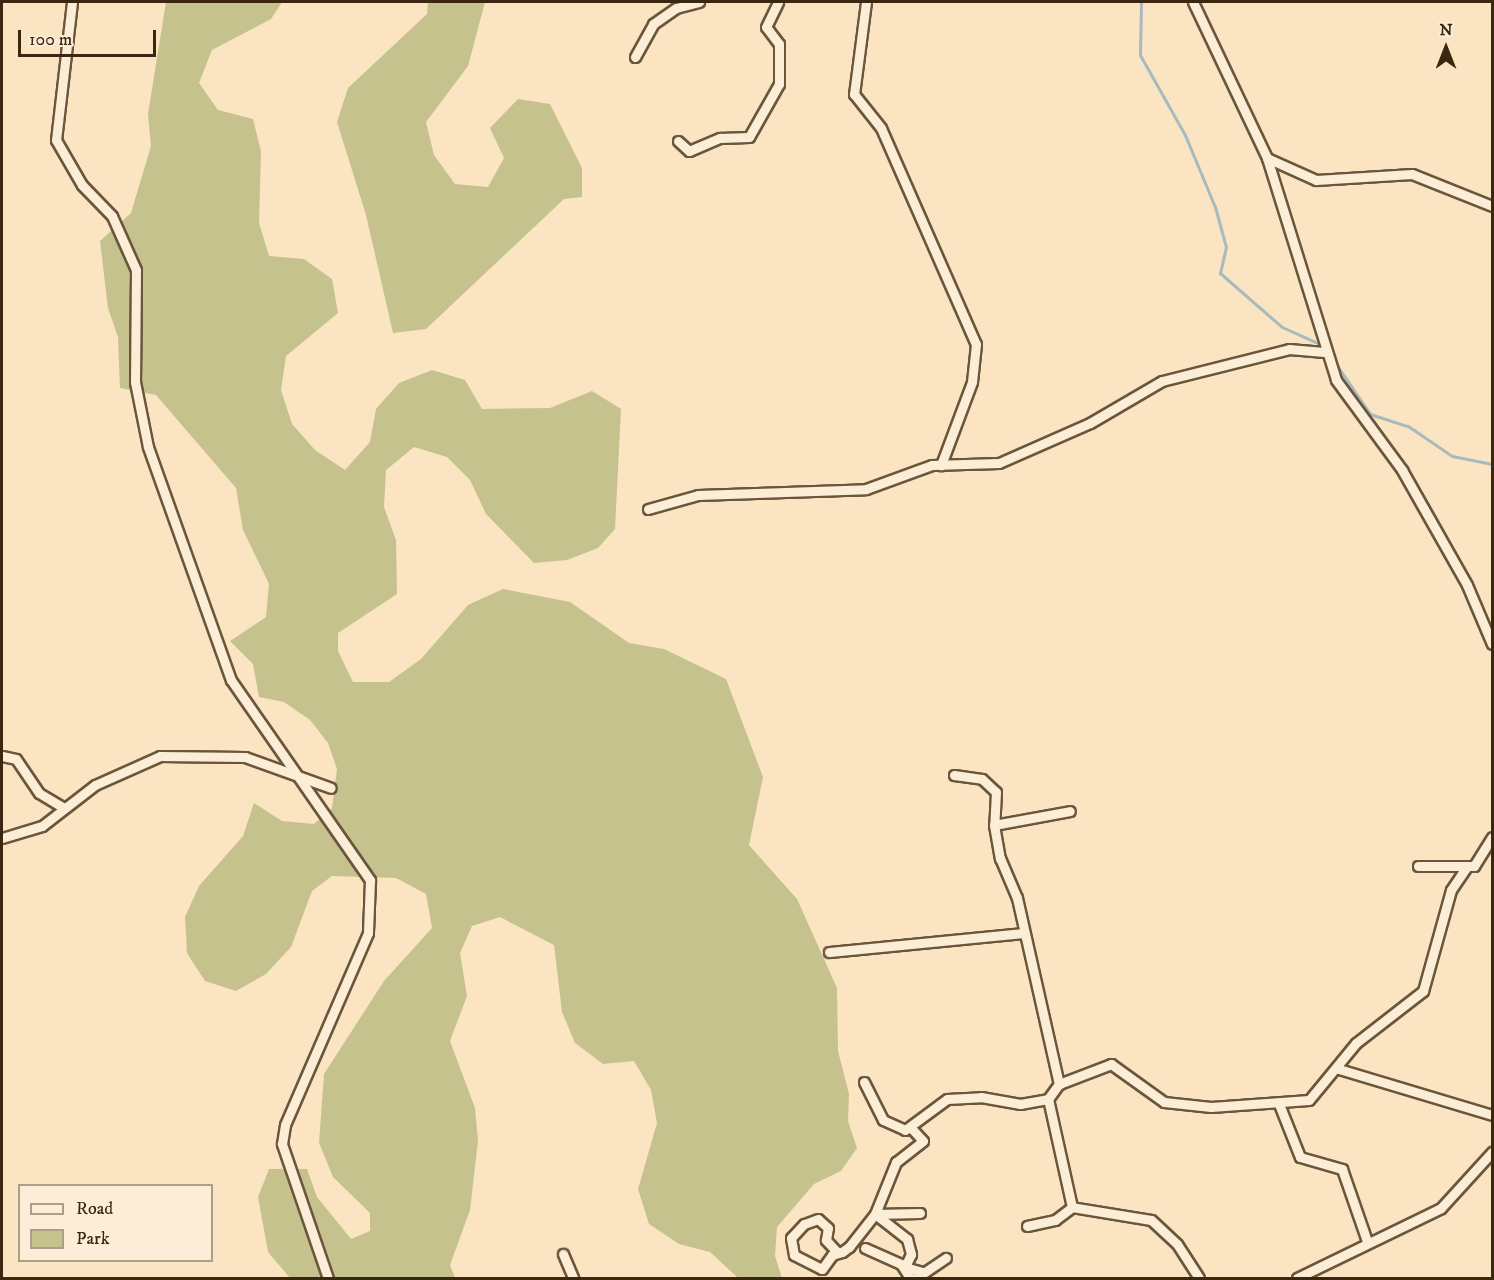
<!DOCTYPE html>
<html>
<head>
<meta charset="utf-8">
<style>
	body { margin:0 }
	#map { position:relative; width:1494px; height:1280px; overflow:hidden; background:#fbe4c1; font-family:"IM FELL DW Pica",serif }
	div>[style] { position:absolute }
	.green>* { inset:0; background:#c6c28e }
	.stream>* { height:3px; margin:-1.5px; padding:0 1.5px; transform-origin:1.5px; border-radius:1.5px; background:#a6bbbf }
	.roads { filter:drop-shadow(2px 0 #6b563c) drop-shadow(-2px 0 #6b563c) drop-shadow(0 2px #6b563c) drop-shadow(0 -2px #6b563c) }
	.minor>* { height:9px; margin:-4.5px; padding:0 4.5px; transform-origin:4.5px; border-radius:4.5px; background:#fcedd7 }
	span { translate:-50% -50%; white-space:nowrap; text-align:center; line-height:1.15; -webkit-text-stroke:4.5px #fcedd7; paint-order:stroke }
	.frame { position:absolute; inset:0; border:3px solid #3b2710; pointer-events:none }
	.legend { position:absolute; left:18px; top:1184px; width:195px; height:78px; box-sizing:border-box; background:#fcedd7; border:2px solid #af9e87; margin:0; padding:8px 10px; list-style:none; font-size:18px; color:#3b2710 }
	.legend li { display:flex; align-items:center; gap:12px; height:30px }
	.legend b { width:30px; border:2px solid #af9e87 }
	.north { position:absolute; left:1416px; top:18px; width:60px; height:60px; -webkit-text-stroke:4px #fcedd7; paint-order:stroke; rotate:0deg; font-size:16px; font-weight:700; line-height:24px; text-align:center; color:#3b2710 }
	.north::after { content:''; display:block; margin:auto; width:21px; height:27px; background:#3b2710; clip-path:polygon(50% 0,100% 100%,50% 72%,0 100%) }
	.scale { position:absolute; left:18px; top:30px; width:138px; height:27px; box-sizing:border-box; border:3px solid #3b2710; border-top:0; padding-left:8px; font-size:18px; line-height:21px; white-space:nowrap; color:#3b2710; -webkit-text-stroke:4px #fcedd7; paint-order:stroke }
</style>
</head>
<body>
<div id="map">
	<div class="green">
		<i style="clip-path:polygon(166px 2px,282px 2px,271px 19px,212px 50px,199px 83px,218px 110px,253px 119px,261px 151px,259px 223px,269px 256px,304px 259px,332px 279px,338px 313px,286px 356px,281px 390px,292px 424px,315px 450px,345px 470px,370px 442px,376px 409px,399px 383px,432px 370px,465px 380px,482px 409px,550px 408px,592px 391px,621px 409px,615px 529px,598px 548px,567px 560px,534px 563px,486px 514px,470px 480px,447px 457px,414px 447px,386px 470px,384px 507px,396px 540px,397px 594px,338px 633px,338px 651px,353px 682px,389px 682px,421px 659px,468px 605px,503px 589px,570px 602px,629px 643px,664px 649px,726px 679px,763px 777px,749px 845px,797px 899px,837px 988px,838px 1051px,849px 1094px,848px 1121px,857px 1148px,841px 1171px,814px 1184px,777px 1227px,775px 1256px,782px 1278px,738px 1278px,710px 1252px,679px 1244px,649px 1224px,638px 1189px,657px 1123px,651px 1090px,634px 1061px,603px 1064px,575px 1043px,562px 1012px,554px 945px,500px 917px,472px 926px,460px 953px,467px 996px,450px 1041px,475px 1108px,478px 1141px,470px 1210px,450px 1265px,455px 1278px,290px 1278px,268px 1252px,258px 1197px,269px 1169px,307px 1169px,317px 1197px,351px 1239px,370px 1231px,370px 1213px,333px 1177px,319px 1143px,324px 1074px,384px 981px,432px 928px,426px 894px,396px 878px,332px 876px,312px 891px,291px 947px,266px 974px,236px 991px,205px 981px,187px 953px,185px 917px,199px 886px,243px 836px,254px 803px,282px 821px,314px 824px,332px 808px,337px 769px,328px 743px,310px 720px,284px 702px,259px 697px,253px 664px,230px 641px,266px 617px,269px 584px,243px 530px,236px 488px,156px 395px,120px 388px,118px 337px,108px 308px,100px 241px,131px 213px,151px 146px,148px 114px)"></i>
		<i style="clip-path:polygon(428px 2px,485px 2px,468px 66px,426px 122px,434px 155px,455px 184px,488px 187px,504px 158px,490px 128px,518px 99px,550px 104px,582px 168px,582px 197px,564px 199px,426px 329px,393px 333px,366px 215px,337px 122px,348px 88px,427px 14px)"></i>
	</div>
	<div class="stream">
		<i style="left:1141px;top:2px;width:53px;rotate:91.1deg"></i>
		<i style="left:1140px;top:55px;width:92px;rotate:60.6deg"></i>
		<i style="left:1185px;top:135px;width:78px;rotate:67.4deg"></i>
		<i style="left:1215px;top:207px;width:41px;rotate:74.6deg"></i>
		<i style="left:1226px;top:247px;width:27px;rotate:103deg"></i>
		<i style="left:1220px;top:273px;width:82px;rotate:41.1deg"></i>
		<i style="left:1282px;top:327px;width:46px;rotate:24.3deg"></i>
		<i style="left:1334px;top:361px;width:64px;rotate:55.8deg"></i>
		<i style="left:1370px;top:414px;width:40px;rotate:18deg"></i>
		<i style="left:1408px;top:426px;width:53px;rotate:34.3deg"></i>
		<i style="left:1452px;top:456px;width:41px;rotate:11.3deg"></i>
	</div>
	<div class="roads">
		<div class="minor">
			<i style="left:72px;top:2px;width:139px;rotate:96.6deg"></i>
			<i style="left:56px;top:140px;width:52px;rotate:60deg"></i>
			<i style="left:82px;top:185px;width:43px;rotate:45.9deg"></i>
			<i style="left:112px;top:216px;width:59px;rotate:66deg"></i>
			<i style="left:136px;top:270px;width:112px;rotate:90.5deg"></i>
			<i style="left:135px;top:382px;width:66px;rotate:78.7deg"></i>
			<i style="left:148px;top:447px;width:247px;rotate:70.4deg"></i>
			<i style="left:231px;top:680px;width:244px;rotate:55.2deg"></i>
			<i style="left:370px;top:880px;width:53px;rotate:92.2deg"></i>
			<i style="left:368px;top:933px;width:209px;rotate:113.4deg"></i>
			<i style="left:285px;top:1125px;width:19px;rotate:99deg"></i>
			<i style="left:282px;top:1144px;width:142px;rotate:71.1deg"></i>
			<i style="left:866px;top:2px;width:93px;rotate:97.4deg"></i>
			<i style="left:854px;top:94px;width:43px;rotate:51.5deg"></i>
			<i style="left:881px;top:128px;width:236px;rotate:66.3deg"></i>
			<i style="left:976px;top:344px;width:38px;rotate:96deg"></i>
			<i style="left:972px;top:382px;width:89px;rotate:110.5deg"></i>
			<i style="left:1193px;top:2px;width:173px;rotate:64.6deg"></i>
			<i style="left:1267px;top:158px;width:232px;rotate:72.7deg"></i>
			<i style="left:1336px;top:380px;width:112px;rotate:53.7deg"></i>
			<i style="left:1402px;top:470px;width:132px;rotate:60.5deg"></i>
			<i style="left:1467px;top:585px;width:64px;rotate:67deg"></i>
			<i style="left:635px;top:57px;width:38px;rotate:-61deg"></i>
			<i style="left:653px;top:24px;width:28px;rotate:-35deg"></i>
			<i style="left:676px;top:8px;width:24px;rotate:-15deg"></i>
			<i style="left:678px;top:141px;width:15px;rotate:42deg"></i>
			<i style="left:689px;top:151px;width:34px;rotate:-23deg"></i>
			<i style="left:720px;top:138px;width:29px;rotate:-2deg"></i>
			<i style="left:749px;top:137px;width:61px;rotate:-60.5deg"></i>
			<i style="left:779px;top:84px;width:40px;rotate:-90deg"></i>
			<i style="left:779px;top:44px;width:21px;rotate:-127deg"></i>
			<i style="left:766px;top:27px;width:28px;rotate:-64deg"></i>
			<i style="left:1267px;top:158px;width:54px;rotate:24.2deg"></i>
			<i style="left:1316px;top:180px;width:96px;rotate:-3.6deg"></i>
			<i style="left:1412px;top:174px;width:86px;rotate:21.8deg"></i>
			<i style="left:648px;top:509px;width:52px;rotate:-15.6deg"></i>
			<i style="left:698px;top:495px;width:168px;rotate:-2deg"></i>
			<i style="left:866px;top:489px;width:70px;rotate:-20deg"></i>
			<i style="left:932px;top:465px;width:67px;rotate:-1.7deg"></i>
			<i style="left:999px;top:463px;width:99px;rotate:-23.7deg"></i>
			<i style="left:1090px;top:423px;width:83px;rotate:-30.3deg"></i>
			<i style="left:1162px;top:381px;width:131px;rotate:-14.1deg"></i>
			<i style="left:1289px;top:349px;width:35px;rotate:5deg"></i>
			<i style="left:2px;top:756px;width:14px;rotate:12deg"></i>
			<i style="left:16px;top:759px;width:41px;rotate:55.9deg"></i>
			<i style="left:39px;top:793px;width:27px;rotate:31deg"></i>
			<i style="left:954px;top:775px;width:28px;rotate:8deg"></i>
			<i style="left:982px;top:779px;width:19px;rotate:43deg"></i>
			<i style="left:996px;top:792px;width:33px;rotate:93deg"></i>
			<i style="left:994px;top:825px;width:34px;rotate:80deg"></i>
			<i style="left:1000px;top:858px;width:43px;rotate:67deg"></i>
			<i style="left:1017px;top:898px;width:191px;rotate:77.3deg"></i>
			<i style="left:994px;top:825px;width:77px;rotate:-10.4deg"></i>
			<i style="left:2px;top:838px;width:42px;rotate:-16.7deg"></i>
			<i style="left:42px;top:826px;width:67px;rotate:-37.7deg"></i>
			<i style="left:95px;top:785px;width:71px;rotate:-24deg"></i>
			<i style="left:160px;top:756px;width:85px;rotate:0.7deg"></i>
			<i style="left:245px;top:757px;width:91px;rotate:19.8deg"></i>
			<i style="left:1418px;top:866px;width:56px"></i>
			<i style="left:1474px;top:866px;width:34px;rotate:-58deg"></i>
			<i style="left:829px;top:952px;width:196px;rotate:-5.6deg"></i>
			<i style="left:1339px;top:1069px;width:160px;rotate:16.7deg"></i>
			<i style="left:864px;top:1082px;width:42px;rotate:63.4deg"></i>
			<i style="left:883px;top:1120px;width:24px;rotate:24deg"></i>
			<i style="left:905px;top:1130px;width:52px;rotate:-36.4deg"></i>
			<i style="left:947px;top:1099px;width:34px;rotate:-3deg"></i>
			<i style="left:981px;top:1097px;width:40px;rotate:10deg"></i>
			<i style="left:1020px;top:1104px;width:28px;rotate:-10deg"></i>
			<i style="left:1279px;top:1104px;width:57px;rotate:68.4deg"></i>
			<i style="left:1300px;top:1157px;width:44px;rotate:15.9deg"></i>
			<i style="left:1342px;top:1169px;width:76px;rotate:70.9deg"></i>
			<i style="left:912px;top:1129px;width:16px;rotate:47deg"></i>
			<i style="left:923px;top:1141px;width:34px;rotate:142deg"></i>
			<i style="left:896px;top:1162px;width:56px;rotate:112deg"></i>
			<i style="left:875px;top:1214px;width:41px;rotate:38deg"></i>
			<i style="left:907px;top:1239px;width:16px;rotate:75deg"></i>
			<i style="left:911px;top:1254px;width:14px;rotate:115deg"></i>
			<i style="left:905px;top:1267px;width:19px;rotate:16deg"></i>
			<i style="left:1027px;top:1226px;width:29px;rotate:-12deg"></i>
			<i style="left:1055px;top:1220px;width:21px;rotate:-37deg"></i>
			<i style="left:865px;top:1248px;width:39px;rotate:24deg"></i>
			<i style="left:901px;top:1264px;width:17px;rotate:57deg"></i>
			<i style="left:838px;top:1253px;width:18px;rotate:-133deg"></i>
			<i style="left:826px;top:1240px;width:12px;rotate:-81deg"></i>
			<i style="left:828px;top:1228px;width:13px;rotate:-138deg"></i>
			<i style="left:818px;top:1219px;width:15px;rotate:160deg"></i>
			<i style="left:804px;top:1224px;width:19px;rotate:133deg"></i>
			<i style="left:791px;top:1238px;width:17px;rotate:80deg"></i>
			<i style="left:794px;top:1255px;width:31px;rotate:27deg"></i>
			<i style="left:822px;top:1269px;width:17px;rotate:-54deg"></i>
			<i style="left:832px;top:1255px;width:6px;rotate:-18deg"></i>
			<i style="left:838px;top:1253px;width:4px;rotate:-14deg"></i>
			<i style="left:842px;top:1252px;width:9px;rotate:-36deg"></i>
			<i style="left:849px;top:1247px;width:42px;rotate:-51.8deg"></i>
			<i style="left:875px;top:1214px;width:45px;rotate:-1.3deg"></i>
			<i style="left:563px;top:1254px;width:26px;rotate:67deg"></i>
			<i style="left:916px;top:1278px;width:36px;rotate:-34deg"></i>
			<i style="left:1199px;top:1278px;width:40px;rotate:-122.9deg"></i>
			<i style="left:1177px;top:1244px;width:35px;rotate:-137deg"></i>
			<i style="left:1151px;top:1220px;width:80px;rotate:-170.7deg"></i>
			<i style="left:1072px;top:1207px;width:111px;rotate:-102.5deg"></i>
			<i style="left:1048px;top:1099px;width:19px;rotate:-54deg"></i>
			<i style="left:1059px;top:1084px;width:56px;rotate:-21deg"></i>
			<i style="left:1111px;top:1064px;width:65px;rotate:35.6deg"></i>
			<i style="left:1164px;top:1102px;width:47px;rotate:6.1deg"></i>
			<i style="left:1211px;top:1107px;width:98px;rotate:-4.1deg"></i>
			<i style="left:1309px;top:1100px;width:74px;rotate:-50.5deg"></i>
			<i style="left:1356px;top:1043px;width:85px;rotate:-37.8deg"></i>
			<i style="left:1423px;top:991px;width:105px;rotate:-74.5deg"></i>
			<i style="left:1451px;top:890px;width:27px;rotate:-56deg"></i>
			<i style="left:1297px;top:1278px;width:160px;rotate:-25.9deg"></i>
			<i style="left:1441px;top:1208px;width:76px;rotate:-47.7deg"></i>
		</div>
	</div>
	<div class="frame"></div>
	<ul class="legend">
	<li><b style="height:8px;background:#fcedd7"></b>Road</li>
	<li><b style="height:16px;background:#c6c28e"></b>Park</li>
	</ul>
	<div class="north">N</div>
	<div class="scale">100 m</div>
</div>
</body>
</html>
